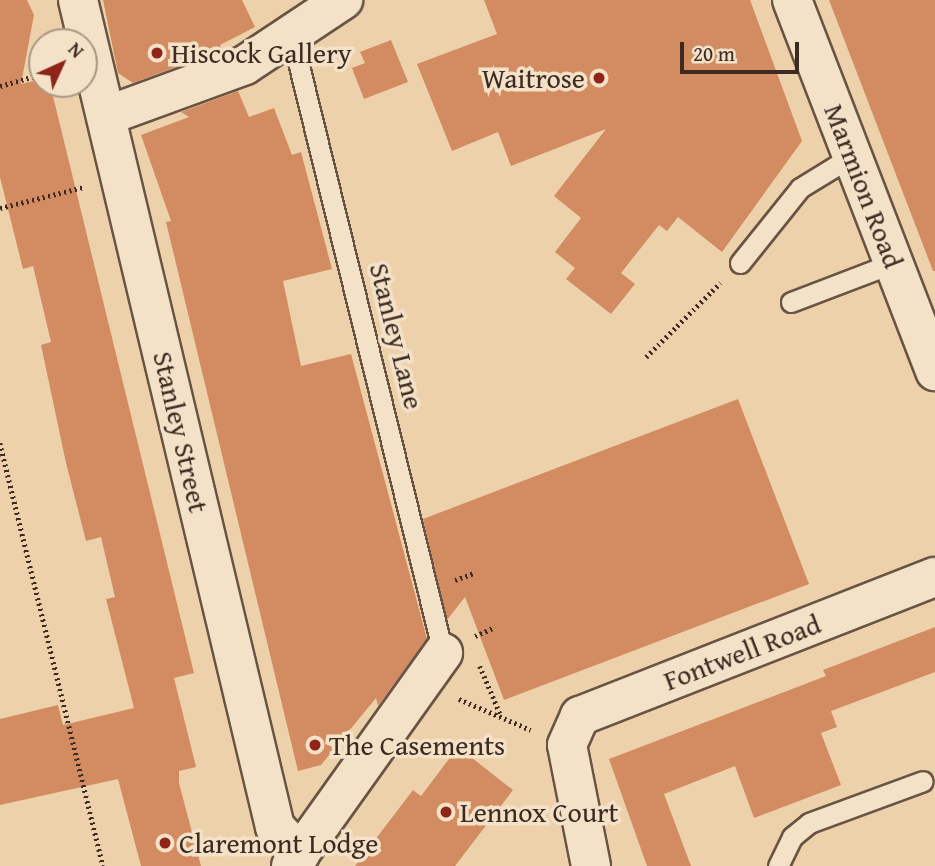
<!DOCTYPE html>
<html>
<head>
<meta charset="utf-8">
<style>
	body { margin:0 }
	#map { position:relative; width:935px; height:866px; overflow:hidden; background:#edd1aa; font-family:"Gentium Book Plus",serif }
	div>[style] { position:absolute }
	.building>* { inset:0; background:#d38c61 }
	.path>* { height:4.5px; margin-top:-2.25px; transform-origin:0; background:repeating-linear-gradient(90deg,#3d2b22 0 2px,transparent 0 5.5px) }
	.roads { filter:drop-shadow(2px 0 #695444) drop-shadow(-2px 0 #695444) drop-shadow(0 2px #695444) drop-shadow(0 -2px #695444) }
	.lane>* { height:19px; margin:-9.5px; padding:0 9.5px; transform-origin:9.5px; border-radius:9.5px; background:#f3e1c8 }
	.street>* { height:38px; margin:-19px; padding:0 19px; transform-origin:19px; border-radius:19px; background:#f3e1c8 }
	.dots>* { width:19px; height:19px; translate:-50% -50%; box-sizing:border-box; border:4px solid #f3e1c8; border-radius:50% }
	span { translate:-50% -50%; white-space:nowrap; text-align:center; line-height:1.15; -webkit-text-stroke:7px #f3e1c8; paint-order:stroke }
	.poi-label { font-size:28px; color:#3d2b22 }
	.left { translate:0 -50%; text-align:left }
	.right { translate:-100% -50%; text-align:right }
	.street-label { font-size:28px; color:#3d2b22 }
	.north { position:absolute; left:28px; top:28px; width:70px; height:70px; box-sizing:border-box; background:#f3e1c8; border:2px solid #aa9886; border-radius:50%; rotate:45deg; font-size:19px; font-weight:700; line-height:28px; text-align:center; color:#3d2b22 }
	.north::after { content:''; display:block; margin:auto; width:24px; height:32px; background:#8f2418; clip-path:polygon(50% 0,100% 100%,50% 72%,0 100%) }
	.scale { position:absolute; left:680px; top:42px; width:119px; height:32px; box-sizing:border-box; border:4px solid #3d2b22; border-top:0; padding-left:9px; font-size:21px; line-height:24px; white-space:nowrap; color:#3d2b22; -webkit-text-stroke:5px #f3e1c8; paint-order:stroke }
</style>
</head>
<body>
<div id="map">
	<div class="building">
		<i style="clip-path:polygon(0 0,27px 0,34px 15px,21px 84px,42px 79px,42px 84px,50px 84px,194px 673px,174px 678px,196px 767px,179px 771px,179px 783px,201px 866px,141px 866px,118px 779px,0 805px,0 719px,58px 705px,63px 725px,134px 708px,106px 599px,115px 597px,101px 537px,86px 541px,66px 463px,41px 345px,51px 342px,33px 266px,23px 269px,0 177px)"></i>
		<i style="clip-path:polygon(103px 0,242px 0,255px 27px,220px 45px,222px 50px,133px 83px,118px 73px)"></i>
		<i style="clip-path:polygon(484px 0,750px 0,802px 141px,722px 252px,678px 217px,667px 231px,659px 225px,621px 273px,635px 284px,611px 314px,566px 279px,575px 268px,555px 252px,581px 218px,554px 196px,606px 129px,511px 166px,498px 132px,452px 151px,417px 64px,497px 34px)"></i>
		<i style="clip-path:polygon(829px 0,935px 0,935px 271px,933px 271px)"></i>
		<i style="clip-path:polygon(391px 40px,408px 82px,364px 99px,352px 68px,365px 63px,360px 52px)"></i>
		<i style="clip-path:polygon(238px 91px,249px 117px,274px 108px,292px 155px,301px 152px,332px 269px,283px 281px,301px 366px,351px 354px,427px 639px,378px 706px,376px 698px,321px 765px,298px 771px,166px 222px,171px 221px,141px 135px,189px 117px,181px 112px)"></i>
		<i style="clip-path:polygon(738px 399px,809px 584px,504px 700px,465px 597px,447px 620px,423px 519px)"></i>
		<i style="clip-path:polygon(935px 627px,935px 672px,831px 711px,837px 727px,821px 733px,841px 785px,754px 818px,735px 766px,664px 794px,691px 866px,647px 866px,609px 759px,826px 676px,823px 670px)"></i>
		<i style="clip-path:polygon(458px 747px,513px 790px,455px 866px,355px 866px,413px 790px,421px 796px)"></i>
	</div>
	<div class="path">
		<i style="left:0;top:86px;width:44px;rotate:-15.9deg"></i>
		<i style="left:0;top:208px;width:87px;rotate:-14deg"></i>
		<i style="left:646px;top:357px;width:105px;rotate:-45deg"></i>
		<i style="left:0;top:443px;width:435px;rotate:76.3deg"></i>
		<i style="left:455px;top:580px;width:20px;rotate:-20deg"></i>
		<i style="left:475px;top:636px;width:22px;rotate:-24deg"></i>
		<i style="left:480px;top:666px;width:54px;rotate:67.2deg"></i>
		<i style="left:459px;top:699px;width:78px;rotate:23.3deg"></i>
	</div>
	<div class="roads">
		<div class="lane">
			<i style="left:291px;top:33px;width:638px;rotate:76.22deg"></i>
			<i style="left:740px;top:263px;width:96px;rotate:-51.3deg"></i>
			<i style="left:800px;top:188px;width:61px;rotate:-31.6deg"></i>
			<i style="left:791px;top:302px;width:109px;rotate:-20.9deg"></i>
			<i style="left:778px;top:866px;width:32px;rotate:-64deg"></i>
			<i style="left:792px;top:837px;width:22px;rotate:-39deg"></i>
			<i style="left:809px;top:823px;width:121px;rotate:-20.2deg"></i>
		</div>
		<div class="street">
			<i style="left:78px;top:0;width:850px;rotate:76.6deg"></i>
			<i style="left:275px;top:827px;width:37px;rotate:47deg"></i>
			<i style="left:792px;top:0;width:398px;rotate:68.9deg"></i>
			<i style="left:106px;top:116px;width:148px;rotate:-20.1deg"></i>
			<i style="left:245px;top:65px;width:118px;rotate:-33.6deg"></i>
			<i style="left:291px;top:866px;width:262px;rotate:-54.5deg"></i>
			<i style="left:591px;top:866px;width:123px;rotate:-101.2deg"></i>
			<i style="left:567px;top:745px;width:32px;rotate:-66deg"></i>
			<i style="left:580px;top:716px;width:381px;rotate:-21.4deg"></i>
		</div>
	</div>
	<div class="dots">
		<i style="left:157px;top:53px;background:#8f2418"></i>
		<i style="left:599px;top:78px;background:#8f2418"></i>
		<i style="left:315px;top:745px;background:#8f2418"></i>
		<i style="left:446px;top:812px;background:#8f2418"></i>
		<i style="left:165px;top:843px;background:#8f2418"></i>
	</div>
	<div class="poi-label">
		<span class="left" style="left:171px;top:53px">Hiscock Gallery</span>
		<span class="right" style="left:585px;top:78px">Waitrose</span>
		<span class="left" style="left:329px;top:745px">The Casements</span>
		<span class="left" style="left:460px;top:812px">Lennox Court</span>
		<span class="left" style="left:179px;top:843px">Claremont Lodge</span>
	</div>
	<div class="street-label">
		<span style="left:864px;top:186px;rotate:69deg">Marmion Road</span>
		<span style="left:397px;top:336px;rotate:76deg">Stanley Lane</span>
		<span style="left:181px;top:432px;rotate:77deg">Stanley Street</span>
		<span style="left:742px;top:652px;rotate:-21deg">Fontwell Road</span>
	</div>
	<div class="north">N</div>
	<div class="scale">20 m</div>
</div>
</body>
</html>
